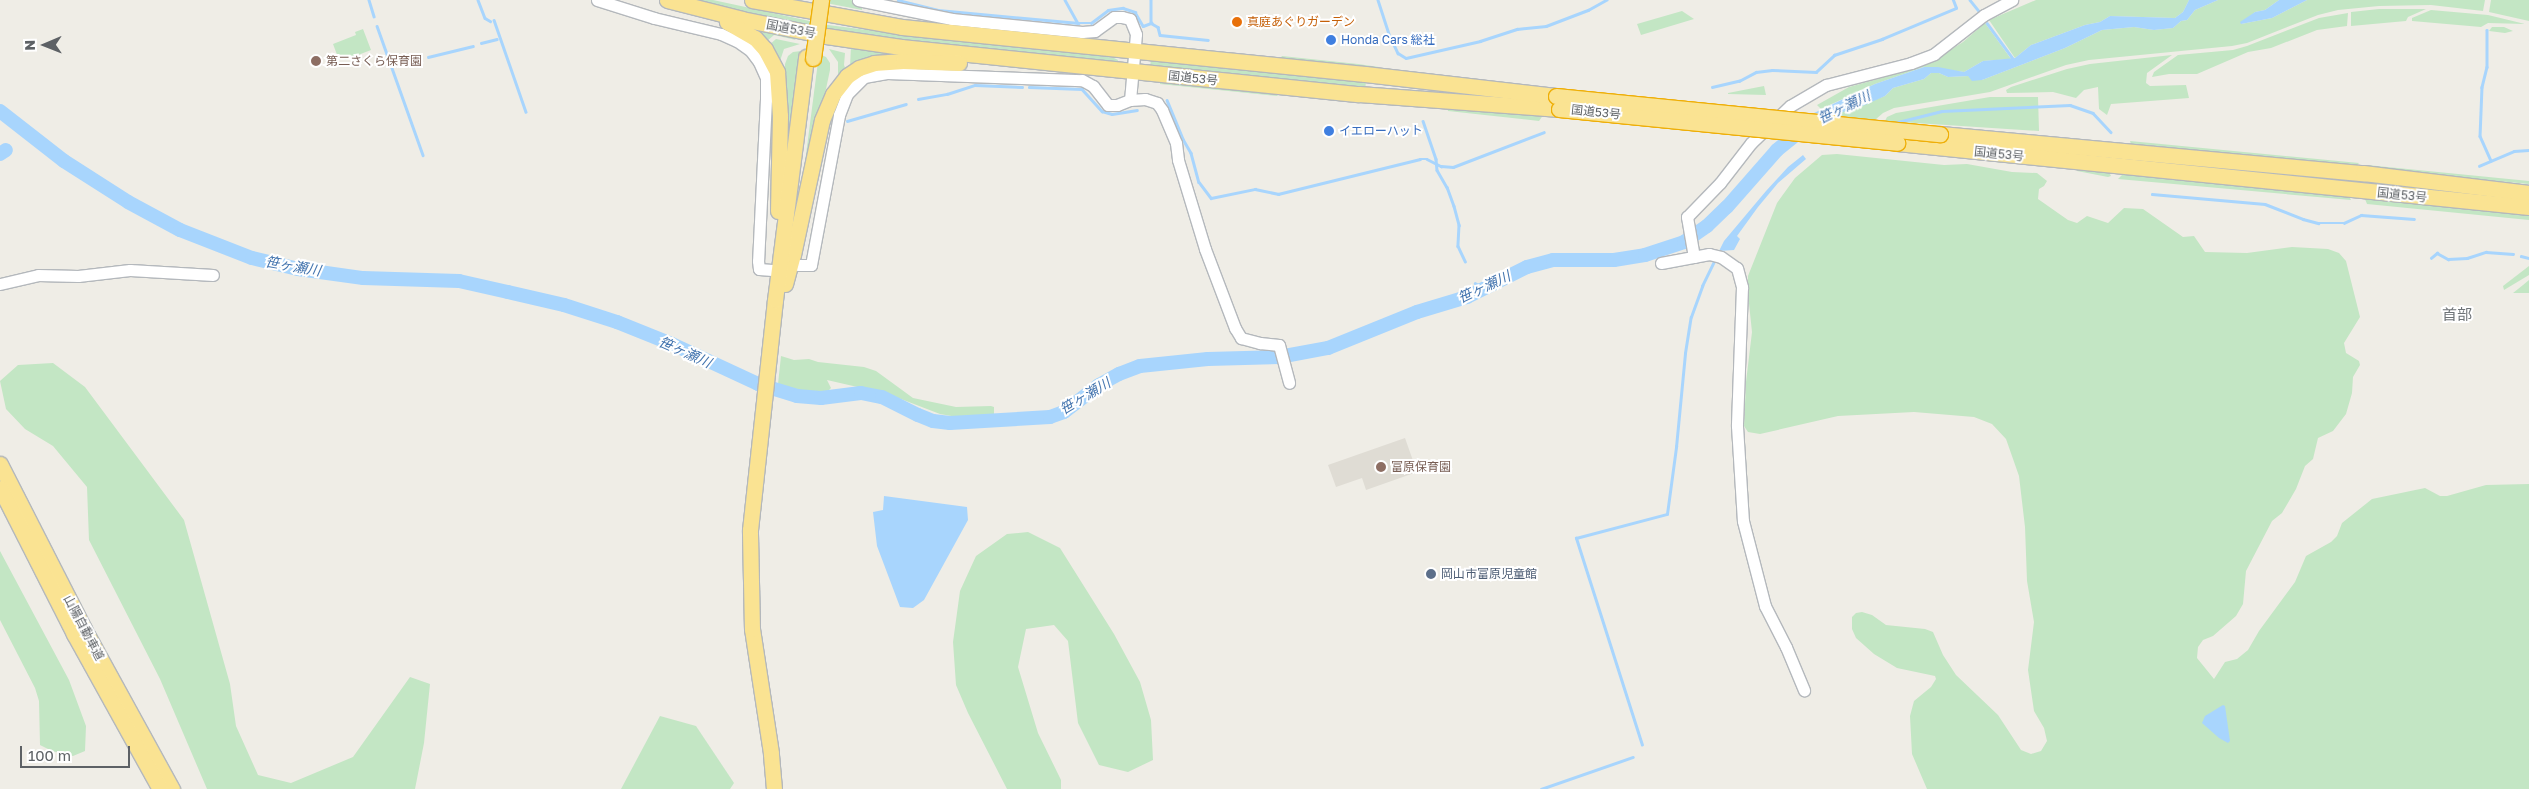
<!DOCTYPE html>
<html>
<head>
<meta charset="utf-8">
<style>
	body { margin:0 }
	#map { position:relative; width:2529px; height:789px; overflow:hidden; background:#efede6; font-family:"Golos Text","Noto Sans JP",sans-serif }
	div>[style] { position:absolute }
	.education>* { inset:0; background:#dfdcd4 }
	.green>* { inset:0; background:#c3e6c4 }
	.water>* { inset:0; background:#a8d5fd }
	.stream>* { height:2.5px; margin:-1.25px; padding:0 1.25px; transform-origin:1.25px; border-radius:1.25px; background:#a8d5fd }
	.river>* { height:14px; margin:-7px; padding:0 7px; transform-origin:7px; border-radius:7px; background:#a8d5fd }
	.roads { filter:drop-shadow(1px 0 #b4b8bc) drop-shadow(-1px 0 #b4b8bc) drop-shadow(0 1px #b4b8bc) drop-shadow(0 -1px #b4b8bc) }
	.secondary>* { height:11px; margin:-5.5px; padding:0 5.5px; transform-origin:5.5px; border-radius:5.5px; background:#fff }
	.highway>* { height:15px; margin:-7.5px; padding:0 7.5px; transform-origin:7.5px; border-radius:7.5px; background:#fae392 }
	.bridges { filter:drop-shadow(1px 0 #eeae07) drop-shadow(-1px 0 #eeae07) drop-shadow(0 1px #eeae07) drop-shadow(0 -1px #eeae07) }
	.highway-bridge>* { height:15px; margin:-7.5px; padding:0 7.5px; transform-origin:7.5px; border-radius:7.5px; background:#fae392 }
	.dots>* { width:14px; height:14px; translate:-50% -50%; box-sizing:border-box; border:2px solid #fff; border-radius:50% }
	span { translate:-50% -50%; white-space:nowrap; text-align:center; line-height:1.15; -webkit-text-stroke:4px #fff; paint-order:stroke }
	.food-label { font-size:12px; color:#c56008 }
	.left { translate:0 -50%; text-align:left }
	.street-label { font-size:12px; color:#5d6165 }
	.shop-label { font-size:12px; color:#366cbe }
	.education-label { font-size:12px; color:#785e54 }
	.service-label { font-size:12px; color:#4e5e75 }
	.water-label { font-size:14px; color:#4475af; font-style:italic }
	.quarter-label { font-size:15px; color:#6e7377 }
	.north { position:absolute; left:20px; top:20px; width:50px; height:50px; -webkit-text-stroke:4px #fff; paint-order:stroke; rotate:269deg; font-size:14px; font-weight:700; line-height:20px; text-align:center; color:#5d6165 }
	.north::after { content:''; display:block; margin:auto; width:18px; height:22px; background:#5d6165; clip-path:polygon(50% 0,100% 100%,50% 72%,0 100%) }
	.scale { position:absolute; left:20px; top:746px; width:110px; height:22px; box-sizing:border-box; border:2px solid #5d6165; border-top:0; padding-left:6px; font-size:15px; line-height:18px; white-space:nowrap; color:#5d6165; -webkit-text-stroke:4px #fff; paint-order:stroke }
</style>
</head>
<body>
<div id="map">
	<div class="education">
		<i style="clip-path:polygon(1405px 438px,1417px 472px,1366px 490px,1362px 478px,1336px 487px,1328px 465px)"></i>
	</div>
	<div class="green">
		<i style="clip-path:polygon(685px 0,713px 0,828px 25px,899px 34px,1055px 49px,1114px 58px,1118px 60px,1117px 64px,827px 32px)"></i>
		<i style="clip-path:polygon(827px 0,851px 0,862px 6px,862px 10px,826px 3px)"></i>
		<i style="clip-path:polygon(2036px 0,2189px 0,2183px 12px,2175px 18px,2110px 16px,2100px 22px,2085px 25px,2031px 45px,2015px 58px,1989px 20px)"></i>
		<i style="clip-path:polygon(2218px 0,2279px 0,2265px 10px,2255px 12px,2241px 24px,2272px 18px,2307px 0,2485px 0,2483px 11px,2431px 5px,2379px 6px,2338px 10px,2318px 15px,2247px 43px,2232px 46px,2089px 60px,2066px 65px,1990px 92px,1894px 108px,1883px 113px,1875px 120px,1833px 115px,1885px 96px,1893px 88px,1924px 79px,1931px 73px,1939px 73px,1948px 77px,1968px 76px,1982px 80px,2065px 48px,2102px 30px,2134px 27px,2154px 30px,2173px 28px,2181px 21px,2187px 20px,2195px 10px)"></i>
		<i style="clip-path:polygon(2491px 0,2529px 0,2529px 21px,2489px 12px)"></i>
		<i style="clip-path:polygon(2379px 9px,2426px 9px,2408px 17px,2406px 21px,2351px 26px,2351px 12px)"></i>
		<i style="clip-path:polygon(2431px 10px,2488px 15px,2525px 24px,2488px 23px,2481px 27px,2412px 21px,2412px 18px)"></i>
		<i style="clip-path:polygon(1682px 11px,1694px 19px,1641px 35px,1637px 24px)"></i>
		<i style="clip-path:polygon(2348px 13px,2347px 26px,2317px 30px,2271px 48px,2248px 52px,2197px 74px,2169px 74px,2152px 77px,2154px 72px,2178px 55px,2233px 50px,2247px 46px,2319px 18px)"></i>
		<i style="clip-path:polygon(1985px 23px,2011px 59px,1983px 61px,1964px 72px,1924px 67px,1875px 84px,1821px 109px,1817px 105px,1849px 87px,1914px 69px,1936px 59px,1963px 42px)"></i>
		<i style="clip-path:polygon(2492px 27px,2504px 27px,2513px 31px,2505px 33px,2489px 31px)"></i>
		<i style="clip-path:polygon(758px 28px,793px 37px,796px 40px,774px 35px,766px 42px,756px 33px)"></i>
		<i style="clip-path:polygon(363px 29px,371px 50px,345px 60px,344px 58px,339px 60px,333px 44px,356px 35px,355px 32px)"></i>
		<i style="clip-path:polygon(776px 39px,800px 44px,784px 49px,779px 64px,768px 46px)"></i>
		<i style="clip-path:polygon(851px 46px,919px 55px,850px 67px)"></i>
		<i style="clip-path:polygon(829px 49px,845px 53px,844px 65px,846px 70px,838px 78px,838px 62px)"></i>
		<i style="clip-path:polygon(801px 51px,784px 191px,785px 64px,788px 56px,793px 52px)"></i>
		<i style="clip-path:polygon(819px 54px,826px 57px,830px 63px,830px 70px,804px 193px,801px 193px)"></i>
		<i style="clip-path:polygon(2172px 55px,2147px 73px,2146px 83px,2150px 86px,2186px 85px,2189px 98px,2111px 104px,2107px 115px,2099px 109px,2098px 87px,2084px 90px,2076px 98px,2053px 92px,2007px 93px,2006px 90px,2011px 87px,2067px 69px,2090px 64px)"></i>
		<i style="clip-path:polygon(1282px 56px,1358px 64px,1379px 67px,1379px 70px,1279px 60px)"></i>
		<i style="clip-path:polygon(1151px 59px,1366px 81px,1365px 91px,1150px 67px)"></i>
		<i style="clip-path:polygon(1160px 81px,1277px 93px,1279px 94px,1277px 96px,1160px 84px)"></i>
		<i style="clip-path:polygon(1764px 86px,1766px 95px,1728px 94px,1728px 93px)"></i>
		<i style="clip-path:polygon(1990px 97px,2038px 97px,2039px 131px,1885px 121px,1887px 117px,1896px 113px)"></i>
		<i style="clip-path:polygon(1447px 107px,1544px 114px,1539px 121px,1448px 111px)"></i>
		<i style="clip-path:polygon(2130px 141px,2359px 163px,2356px 166px,2131px 144px)"></i>
		<i style="clip-path:polygon(1837px 154px,1944px 165px,1967px 164px,2012px 172px,2037px 173px,2047px 181px,2044px 186px,2039px 189px,2038px 199px,2068px 220px,2077px 223px,2087px 216px,2108px 223px,2124px 208px,2143px 209px,2183px 237px,2194px 236px,2205px 252px,2247px 253px,2292px 247px,2328px 249px,2339px 253px,2346px 261px,2360px 317px,2344px 343px,2346px 353px,2359px 361px,2360px 365px,2353px 377px,2352px 393px,2346px 414px,2333px 431px,2318px 438px,2313px 459px,2305px 466px,2296px 489px,2282px 513px,2272px 521px,2246px 571px,2243px 604px,2236px 616px,2213px 636px,2203px 640px,2198px 647px,2197px 658px,2214px 679px,2225px 662px,2237px 659px,2248px 650px,2259px 631px,2295px 582px,2306px 556px,2331px 542px,2337px 536px,2342px 523px,2372px 499px,2425px 488px,2440px 496px,2447px 496px,2486px 485px,2529px 484px,2529px 789px,1927px 789px,1912px 754px,1910px 716px,1914px 701px,1931px 687px,1936px 679px,1935px 676px,1897px 668px,1874px 654px,1856px 638px,1852px 629px,1852px 617px,1856px 613px,1862px 612px,1872px 615px,1886px 625px,1925px 629px,1933px 632px,1943px 655px,1956px 675px,1998px 715px,2021px 750px,2031px 754px,2041px 751px,2047px 741px,2044px 728px,2034px 711px,2028px 670px,2034px 622px,2027px 581px,2025px 527px,2019px 476px,2006px 439px,1992px 424px,1974px 417px,1914px 412px,1838px 416px,1760px 434px,1748px 432px,1744px 426px,1746px 382px,1752px 332px,1748px 294px,1748px 276px,1777px 203px,1795px 178px,1822px 155px)"></i>
		<i style="clip-path:polygon(2367px 165px,2529px 181px,2529px 184px,2371px 169px)"></i>
		<i style="clip-path:polygon(2075px 166px,2108px 170px,2111px 176px,2108px 177px,2077px 171px)"></i>
		<i style="clip-path:polygon(2124px 173px,2349px 196px,2351px 200px,2118px 179px)"></i>
		<i style="clip-path:polygon(2368px 198px,2529px 214px,2529px 220px,2367px 204px,2365px 199px)"></i>
		<i style="clip-path:polygon(2529px 266px,2529px 275px,2504px 290px,2503px 286px)"></i>
		<i style="clip-path:polygon(2529px 280px,2529px 293px,2513px 293px,2523px 285px)"></i>
		<i style="clip-path:polygon(781px 356px,794px 360px,809px 359px,818px 362px,864px 367px,876px 371px,913px 398px,956px 407px,991px 406px,994px 407px,994px 416px,957px 417px,940px 414px,888px 394px,827px 380px,831px 388px,828px 391px,807px 393px,790px 389px,778px 384px)"></i>
		<i style="clip-path:polygon(53px 363px,85px 387px,184px 520px,230px 684px,236px 726px,258px 775px,291px 783px,353px 757px,410px 677px,430px 684px,424px 743px,415px 789px,207px 789px,160px 679px,89px 540px,87px 487px,53px 446px,25px 429px,6px 409px,0 381px,18px 365px)"></i>
		<i style="clip-path:polygon(1028px 532px,1060px 548px,1114px 634px,1140px 682px,1151px 720px,1153px 760px,1128px 772px,1099px 765px,1078px 723px,1068px 641px,1054px 625px,1026px 629px,1018px 667px,1038px 733px,1061px 780px,1061px 789px,1007px 789px,968px 713px,956px 685px,953px 642px,960px 591px,976px 556px,1007px 534px)"></i>
		<i style="clip-path:polygon(0 551px,69px 680px,86px 726px,85px 751px,73px 756px,52px 751px,40px 745px,39px 701px,35px 688px,0 620px)"></i>
		<i style="clip-path:polygon(660px 716px,696px 726px,734px 783px,730px 789px,621px 789px)"></i>
	</div>
	<div class="water">
		<i style="clip-path:polygon(2189px 0,2218px 0,2195px 10px,2187px 20px,2181px 21px,2173px 28px,2154px 30px,2134px 27px,2102px 30px,2065px 48px,1982px 80px,1972px 81px,1968px 76px,1948px 77px,1939px 73px,1931px 73px,1924px 79px,1893px 88px,1885px 96px,1865px 105px,1833px 115px,1814px 113px,1875px 84px,1924px 67px,1938px 67px,1964px 72px,1983px 61px,2015px 58px,2031px 45px,2085px 25px,2100px 22px,2110px 16px,2175px 18px,2183px 12px)"></i>
		<i style="clip-path:polygon(2279px 0,2307px 0,2272px 18px,2241px 24px,2240px 22px,2255px 12px,2265px 10px)"></i>
		<i style="clip-path:polygon(1803px 155px,1806px 159px,1778px 183px,1758px 207px,1737px 236px,1740px 239px,1734px 250px,1719px 251px,1724px 241px,1766px 191px,1788px 167px)"></i>
		<i style="clip-path:polygon(884px 496px,967px 507px,968px 520px,924px 600px,913px 608px,900px 607px,877px 546px,873px 512px,883px 510px)"></i>
		<i style="clip-path:polygon(2223px 705px,2225px 706px,2230px 741px,2228px 743px,2219px 738px,2202px 723px,2205px 716px)"></i>
	</div>
	<div class="stream">
		<i style="left:369px;top:0;width:17px;rotate:73deg"></i>
		<i style="left:478px;top:0;width:19px;rotate:69deg"></i>
		<i style="left:485px;top:18px;width:6px;rotate:31deg"></i>
		<i style="left:898px;top:0;width:41px;rotate:14deg"></i>
		<i style="left:938px;top:10px;width:141px;rotate:5.3deg"></i>
		<i style="left:1065px;top:0;width:26px;rotate:61deg"></i>
		<i style="left:1078px;top:23px;width:13px"></i>
		<i style="left:1091px;top:23px;width:21px;rotate:-37deg"></i>
		<i style="left:1108px;top:10px;width:15px;rotate:-8deg"></i>
		<i style="left:1123px;top:8px;width:13px;rotate:18deg"></i>
		<i style="left:1135px;top:12px;width:16px;rotate:60deg"></i>
		<i style="left:1143px;top:26px;width:9px;rotate:-21deg"></i>
		<i style="left:1151px;top:23px;width:8px;rotate:30deg"></i>
		<i style="left:1158px;top:27px;width:8px;rotate:76deg"></i>
		<i style="left:1160px;top:35px;width:48px;rotate:5.9deg"></i>
		<i style="left:1151px;top:0;width:23px;rotate:90deg"></i>
		<i style="left:1378px;top:0;width:38px;rotate:72deg"></i>
		<i style="left:1390px;top:36px;width:19px;rotate:65deg"></i>
		<i style="left:1398px;top:53px;width:9px;rotate:32deg"></i>
		<i style="left:1406px;top:58px;width:76px;rotate:-12.9deg"></i>
		<i style="left:1480px;top:41px;width:39px;rotate:-18deg"></i>
		<i style="left:1517px;top:29px;width:29px;rotate:-6deg"></i>
		<i style="left:1546px;top:26px;width:45px;rotate:-20.9deg"></i>
		<i style="left:1588px;top:10px;width:21px;rotate:-29deg"></i>
		<i style="left:1970px;top:0;width:13px;rotate:51deg"></i>
		<i style="left:494px;top:20px;width:97px;rotate:70.8deg"></i>
		<i style="left:1987px;top:23px;width:46px;rotate:53.9deg"></i>
		<i style="left:377px;top:26px;width:137px;rotate:70.4deg"></i>
		<i style="left:2487px;top:30px;width:37px;rotate:90deg"></i>
		<i style="left:2487px;top:67px;width:21px;rotate:104deg"></i>
		<i style="left:2482px;top:87px;width:49px;rotate:92.3deg"></i>
		<i style="left:2480px;top:136px;width:27px;rotate:66deg"></i>
		<i style="left:481px;top:43px;width:16px;rotate:-14deg"></i>
		<i style="left:428px;top:57px;width:46px;rotate:-13.7deg"></i>
		<i style="left:397px;top:65px;width:23px;rotate:-15deg"></i>
		<i style="left:1029px;top:87px;width:53px;rotate:2.2deg"></i>
		<i style="left:1082px;top:89px;width:30px;rotate:48deg"></i>
		<i style="left:1102px;top:111px;width:10px;rotate:17deg"></i>
		<i style="left:1112px;top:114px;width:25px;rotate:-9deg"></i>
		<i style="left:1712px;top:87px;width:28px;rotate:-13deg"></i>
		<i style="left:1739px;top:81px;width:19px;rotate:-28deg"></i>
		<i style="left:1756px;top:72px;width:16px;rotate:-7deg"></i>
		<i style="left:1772px;top:70px;width:44px;rotate:2.6deg"></i>
		<i style="left:1816px;top:72px;width:25px;rotate:-43deg"></i>
		<i style="left:1834px;top:55px;width:51px;rotate:-18.4deg"></i>
		<i style="left:1882px;top:39px;width:80px;rotate:-22.7deg"></i>
		<i style="left:1956px;top:8px;width:9px;rotate:-111deg"></i>
		<i style="left:918px;top:99px;width:29px;rotate:-10deg"></i>
		<i style="left:947px;top:94px;width:29px;rotate:-18deg"></i>
		<i style="left:975px;top:85px;width:47px;rotate:2.4deg"></i>
		<i style="left:1167px;top:100px;width:42px;rotate:67.7deg"></i>
		<i style="left:1183px;top:139px;width:16px;rotate:60deg"></i>
		<i style="left:1191px;top:153px;width:30px;rotate:75deg"></i>
		<i style="left:1199px;top:182px;width:20px;rotate:53deg"></i>
		<i style="left:1211px;top:198px;width:45px;rotate:-11.6deg"></i>
		<i style="left:1255px;top:189px;width:24px;rotate:12deg"></i>
		<i style="left:1278px;top:194px;width:146px;rotate:-13.8deg"></i>
		<i style="left:1420px;top:159px;width:7px"></i>
		<i style="left:1427px;top:159px;width:16px;rotate:27deg"></i>
		<i style="left:1441px;top:166px;width:12px;rotate:5deg"></i>
		<i style="left:1453px;top:167px;width:97px;rotate:-21deg"></i>
		<i style="left:847px;top:121px;width:61px;rotate:-16.1deg"></i>
		<i style="left:1423px;top:121px;width:40px;rotate:71.1deg"></i>
		<i style="left:1436px;top:159px;width:11px;rotate:85deg"></i>
		<i style="left:1437px;top:170px;width:20px;rotate:60deg"></i>
		<i style="left:1447px;top:187px;width:20px;rotate:70deg"></i>
		<i style="left:1454px;top:206px;width:20px;rotate:75deg"></i>
		<i style="left:1459px;top:225px;width:21px;rotate:93deg"></i>
		<i style="left:1458px;top:246px;width:17px;rotate:65deg"></i>
		<i style="left:1894px;top:123px;width:49px;rotate:-14deg"></i>
		<i style="left:1942px;top:111px;width:128px;rotate:-2.7deg"></i>
		<i style="left:2070px;top:105px;width:24px;rotate:19deg"></i>
		<i style="left:2093px;top:113px;width:26px;rotate:47deg"></i>
		<i style="left:2479px;top:166px;width:38px;rotate:-23deg"></i>
		<i style="left:2514px;top:151px;width:15px;rotate:-4deg"></i>
		<i style="left:2152px;top:194px;width:113px;rotate:5.1deg"></i>
		<i style="left:2265px;top:204px;width:41px;rotate:21.5deg"></i>
		<i style="left:2303px;top:219px;width:16px;rotate:15deg"></i>
		<i style="left:2318px;top:223px;width:26px"></i>
		<i style="left:2344px;top:223px;width:19px;rotate:-25deg"></i>
		<i style="left:2361px;top:215px;width:53px;rotate:4.3deg"></i>
		<i style="left:2521px;top:256px;width:8px;rotate:14deg"></i>
		<i style="left:2431px;top:258px;width:8px;rotate:-40deg"></i>
		<i style="left:2437px;top:253px;width:13px;rotate:29deg"></i>
		<i style="left:2448px;top:259px;width:19px;rotate:-3deg"></i>
		<i style="left:2467px;top:258px;width:20px;rotate:-18deg"></i>
		<i style="left:2486px;top:252px;width:27px;rotate:4deg"></i>
		<i style="left:1475px;top:283px;width:10px;rotate:29deg"></i>
		<i style="left:1642px;top:745px;width:217px;rotate:-107.7deg"></i>
		<i style="left:1576px;top:538px;width:94px;rotate:-14.8deg"></i>
		<i style="left:1667px;top:514px;width:68px;rotate:-82.3deg"></i>
		<i style="left:1676px;top:447px;width:94px;rotate:-84.5deg"></i>
		<i style="left:1685px;top:353px;width:36px;rotate:-81deg"></i>
		<i style="left:1691px;top:317px;width:33px;rotate:-70deg"></i>
		<i style="left:1702px;top:286px;width:30px;rotate:-64deg"></i>
		<i style="left:1541px;top:789px;width:97px;rotate:-19.2deg"></i>
	</div>
	<div class="river">
		<i style="left:0;top:111px;width:81px;rotate:38deg"></i>
		<i style="left:64px;top:161px;width:76px;rotate:32.6deg"></i>
		<i style="left:128px;top:202px;width:59px;rotate:28.3deg"></i>
		<i style="left:180px;top:230px;width:77px;rotate:21.3deg"></i>
		<i style="left:252px;top:258px;width:47px;rotate:13.4deg"></i>
		<i style="left:298px;top:269px;width:66px;rotate:7.9deg"></i>
		<i style="left:363px;top:278px;width:96px;rotate:1.8deg"></i>
		<i style="left:459px;top:281px;width:50px;rotate:12.7deg"></i>
		<i style="left:508px;top:292px;width:57px;rotate:13.1deg"></i>
		<i style="left:564px;top:305px;width:56px;rotate:17.8deg"></i>
		<i style="left:617px;top:322px;width:59px;rotate:21.8deg"></i>
		<i style="left:672px;top:344px;width:95px;rotate:24.9deg"></i>
		<i style="left:758px;top:384px;width:41px;rotate:17.1deg"></i>
		<i style="left:797px;top:396px;width:24px;rotate:5deg"></i>
		<i style="left:821px;top:398px;width:40px;rotate:-7.1deg"></i>
		<i style="left:861px;top:393px;width:21px;rotate:11deg"></i>
		<i style="left:882px;top:397px;width:40px;rotate:26.6deg"></i>
		<i style="left:918px;top:415px;width:16px;rotate:22deg"></i>
		<i style="left:933px;top:421px;width:17px;rotate:7deg"></i>
		<i style="left:950px;top:423px;width:100px;rotate:-3.4deg"></i>
		<i style="left:1050px;top:417px;width:15px;rotate:-20deg"></i>
		<i style="left:1064px;top:412px;width:44px;rotate:-37.6deg"></i>
		<i style="left:1099px;top:385px;width:23px;rotate:-29deg"></i>
		<i style="left:1119px;top:374px;width:22px;rotate:-21deg"></i>
		<i style="left:1140px;top:366px;width:68px;rotate:-5.9deg"></i>
		<i style="left:1208px;top:359px;width:71px;rotate:-1.6deg"></i>
		<i style="left:1279px;top:357px;width:50px;rotate:-10.4deg"></i>
		<i style="left:1328px;top:348px;width:96px;rotate:-22deg"></i>
		<i style="left:1417px;top:312px;width:52px;rotate:-16.7deg"></i>
		<i style="left:1467px;top:297px;width:67px;rotate:-26.6deg"></i>
		<i style="left:1527px;top:267px;width:27px;rotate:-15deg"></i>
		<i style="left:1553px;top:260px;width:61px"></i>
		<i style="left:1614px;top:260px;width:31px;rotate:-9deg"></i>
		<i style="left:1645px;top:255px;width:41px;rotate:-18.4deg"></i>
		<i style="left:1684px;top:242px;width:28px;rotate:-35deg"></i>
		<i style="left:1707px;top:226px;width:28px;rotate:-44deg"></i>
		<i style="left:1727px;top:207px;width:76px;rotate:-48.7deg"></i>
		<i style="left:1777px;top:150px;width:33px;rotate:-39deg"></i>
		<i style="left:0;top:154px;width:7px;rotate:-34deg"></i>
	</div>
	<div class="roads">
		<div class="secondary">
			<i style="left:597px;top:0;width:60px;rotate:17.5deg"></i>
			<i style="left:654px;top:18px;width:69px;rotate:13.4deg"></i>
			<i style="left:721px;top:34px;width:17px;rotate:24deg"></i>
			<i style="left:737px;top:41px;width:16px;rotate:35deg"></i>
			<i style="left:750px;top:50px;width:15px;rotate:53deg"></i>
			<i style="left:759px;top:62px;width:17px;rotate:66deg"></i>
			<i style="left:766px;top:78px;width:21px;rotate:90deg"></i>
			<i style="left:766px;top:99px;width:162px;rotate:92.8deg"></i>
			<i style="left:758px;top:261px;width:8px;rotate:83deg"></i>
			<i style="left:759px;top:269px;width:13px;rotate:4deg"></i>
			<i style="left:1130px;top:100px;width:15px;rotate:-4deg"></i>
			<i style="left:1145px;top:99px;width:13px;rotate:18deg"></i>
			<i style="left:1157px;top:103px;width:9px;rotate:54deg"></i>
			<i style="left:1162px;top:110px;width:36px;rotate:67deg"></i>
			<i style="left:1176px;top:143px;width:17px;rotate:83deg"></i>
			<i style="left:1178px;top:160px;width:93px;rotate:73.1deg"></i>
			<i style="left:1205px;top:249px;width:85px;rotate:69.2deg"></i>
			<i style="left:1235px;top:328px;width:12px;rotate:59deg"></i>
			<i style="left:1241px;top:338px;width:20px;rotate:15deg"></i>
			<i style="left:1260px;top:343px;width:19px;rotate:6deg"></i>
			<i style="left:1279px;top:345px;width:39px;rotate:75deg"></i>
			<i style="left:1694px;top:257px;width:41px;rotate:-99.9deg"></i>
			<i style="left:1687px;top:217px;width:47px;rotate:-45.9deg"></i>
			<i style="left:1720px;top:183px;width:51px;rotate:-52.2deg"></i>
			<i style="left:1751px;top:143px;width:54px;rotate:-43.5deg"></i>
			<i style="left:1790px;top:106px;width:42px;rotate:-30.3deg"></i>
			<i style="left:1826px;top:85px;width:88px;rotate:-14.5deg"></i>
			<i style="left:1911px;top:63px;width:25px;rotate:-21deg"></i>
			<i style="left:1934px;top:54px;width:63px;rotate:-38deg"></i>
			<i style="left:1984px;top:15px;width:32px;rotate:-28deg"></i>
			<i style="left:1661px;top:263px;width:49px;rotate:-10.6deg"></i>
			<i style="left:1709px;top:254px;width:12px;rotate:14deg"></i>
			<i style="left:1721px;top:257px;width:19px;rotate:35deg"></i>
			<i style="left:1737px;top:268px;width:20px;rotate:75deg"></i>
			<i style="left:1742px;top:287px;width:139px;rotate:92.1deg"></i>
			<i style="left:1737px;top:426px;width:95px;rotate:86.4deg"></i>
			<i style="left:1743px;top:521px;width:88px;rotate:75.5deg"></i>
			<i style="left:1765px;top:606px;width:46px;rotate:62.9deg"></i>
			<i style="left:1786px;top:647px;width:47px;rotate:67.3deg"></i>
			<i style="left:798px;top:265px;width:13px"></i>
			<i style="left:811px;top:265px;width:153px;rotate:-79.4deg"></i>
			<i style="left:839px;top:115px;width:22px;rotate:-69deg"></i>
			<i style="left:847px;top:94px;width:24px;rotate:-45deg"></i>
			<i style="left:864px;top:77px;width:23px;rotate:-10deg"></i>
			<i style="left:887px;top:73px;width:195px;rotate:2.1deg"></i>
			<i style="left:1082px;top:80px;width:13px;rotate:29deg"></i>
			<i style="left:1093px;top:86px;width:24px;rotate:52deg"></i>
			<i style="left:1108px;top:105px;width:9px"></i>
			<i style="left:1117px;top:105px;width:14px;rotate:-21deg"></i>
			<i style="left:1130px;top:100px;width:66px;rotate:-84.8deg"></i>
			<i style="left:1136px;top:34px;width:16px;rotate:-112deg"></i>
			<i style="left:1130px;top:19px;width:8px;rotate:-166deg"></i>
			<i style="left:1122px;top:17px;width:8px;rotate:180deg"></i>
			<i style="left:1114px;top:17px;width:24px;rotate:144deg"></i>
			<i style="left:1095px;top:31px;width:13px;rotate:176deg"></i>
			<i style="left:1082px;top:32px;width:131px;rotate:-174.3deg"></i>
			<i style="left:952px;top:19px;width:96px;rotate:-168.6deg"></i>
			<i style="left:0;top:284px;width:39px;rotate:-13deg"></i>
			<i style="left:38px;top:275px;width:40px;rotate:1.4deg"></i>
			<i style="left:78px;top:276px;width:52px;rotate:-6.6deg"></i>
			<i style="left:130px;top:270px;width:83px;rotate:3.4deg"></i>
		</div>
		<div class="highway">
			<i style="left:667px;top:0;width:77px;rotate:14.2deg"></i>
			<i style="left:742px;top:19px;width:86px;rotate:11.4deg"></i>
			<i style="left:826px;top:36px;width:76px;rotate:8.3deg"></i>
			<i style="left:901px;top:47px;width:460px;rotate:5.9deg"></i>
			<i style="left:1359px;top:94px;width:201px;rotate:4.3deg"></i>
			<i style="left:752px;top:0;width:152px;rotate:10.2deg"></i>
			<i style="left:902px;top:27px;width:465px;rotate:5.8deg"></i>
			<i style="left:1365px;top:74px;width:192px;rotate:6.6deg"></i>
			<i style="left:727px;top:22px;width:32px;rotate:30deg"></i>
			<i style="left:755px;top:38px;width:15px;rotate:48deg"></i>
			<i style="left:765px;top:49px;width:26px;rotate:62deg"></i>
			<i style="left:777px;top:72px;width:44px;rotate:86.1deg"></i>
			<i style="left:780px;top:116px;width:95px;rotate:91.2deg"></i>
			<i style="left:1940px;top:134px;width:425px;rotate:5.3deg"></i>
			<i style="left:2363px;top:173px;width:167px;rotate:6.9deg"></i>
			<i style="left:1897px;top:143px;width:635px;rotate:5.78deg"></i>
			<i style="left:785px;top:284px;width:30px;rotate:-75deg"></i>
			<i style="left:793px;top:255px;width:138px;rotate:-77.9deg"></i>
			<i style="left:822px;top:120px;width:28px;rotate:-67deg"></i>
			<i style="left:833px;top:94px;width:23px;rotate:-52deg"></i>
			<i style="left:847px;top:76px;width:14px;rotate:-34deg"></i>
			<i style="left:859px;top:68px;width:16px;rotate:-18deg"></i>
			<i style="left:874px;top:63px;width:29px;rotate:-4deg"></i>
			<i style="left:903px;top:61px;width:56px;rotate:2deg"></i>
			<i style="left:0;top:464px;width:185px;rotate:63deg"></i>
			<i style="left:84px;top:629px;width:183px;rotate:61.2deg"></i>
			<i style="left:0;top:488px;width:164px;rotate:63.1deg"></i>
			<i style="left:74px;top:634px;width:177px;rotate:61deg"></i>
			<i style="left:774px;top:789px;width:36px;rotate:-95deg"></i>
			<i style="left:771px;top:753px;width:125px;rotate:-98.7deg"></i>
			<i style="left:752px;top:629px;width:99px;rotate:-91.2deg"></i>
			<i style="left:750px;top:530px;width:231px;rotate:-83.8deg"></i>
			<i style="left:775px;top:300px;width:245px;rotate:-82.7deg"></i>
		</div>
	</div>
	<div class="bridges">
		<div class="highway-bridge">
			<i style="left:813px;top:58px;width:59px;rotate:-82.1deg"></i>
			<i style="left:1556px;top:96px;width:386px;rotate:5.7deg"></i>
			<i style="left:1559px;top:109px;width:340px;rotate:5.7deg"></i>
		</div>
	</div>
	<div class="dots">
		<i style="left:1237px;top:22px;background:#e8710a"></i>
		<i style="left:1331px;top:40px;background:#3f7fe0"></i>
		<i style="left:316px;top:61px;background:#8d6e63"></i>
		<i style="left:1329px;top:131px;background:#3f7fe0"></i>
		<i style="left:1381px;top:467px;background:#8d6e63"></i>
		<i style="left:1431px;top:574px;background:#5c6f8a"></i>
	</div>
	<div class="food-label">
		<span class="left" style="left:1247px;top:22px">真庭あぐりガーデン</span>
	</div>
	<div class="street-label">
		<span style="left:791px;top:29px;rotate:11deg">国道53号</span>
		<span style="left:1193px;top:78px;rotate:6deg">国道53号</span>
		<span style="left:1596px;top:112px;rotate:6deg">国道53号</span>
		<span style="left:1999px;top:154px;rotate:6deg">国道53号</span>
		<span style="left:2402px;top:195px;rotate:6deg">国道53号</span>
		<span style="left:84px;top:628px;rotate:62deg">山陽自動車道</span>
	</div>
	<div class="shop-label">
		<span class="left" style="left:1341px;top:40px">Honda Cars 総社</span>
		<span class="left" style="left:1339px;top:131px">イエローハット</span>
	</div>
	<div class="education-label">
		<span class="left" style="left:326px;top:61px">第二さくら保育園</span>
		<span class="left" style="left:1391px;top:467px">富原保育園</span>
	</div>
	<div class="service-label">
		<span class="left" style="left:1441px;top:574px">岡山市富原児童館</span>
	</div>
	<div class="water-label">
		<span style="left:1844px;top:107px;rotate:-26deg">笹ヶ瀬川</span>
		<span style="left:293px;top:266px;rotate:10deg">笹ヶ瀬川</span>
		<span style="left:1484px;top:287px;rotate:-25deg">笹ヶ瀬川</span>
		<span style="left:685px;top:352px;rotate:24deg">笹ヶ瀬川</span>
		<span style="left:1085px;top:396px;rotate:-31deg">笹ヶ瀬川</span>
	</div>
	<div class="quarter-label">
		<span style="left:2457px;top:315px">首部</span>
	</div>
	<div class="north">N</div>
	<div class="scale">100 m</div>
</div>
</body>
</html>
